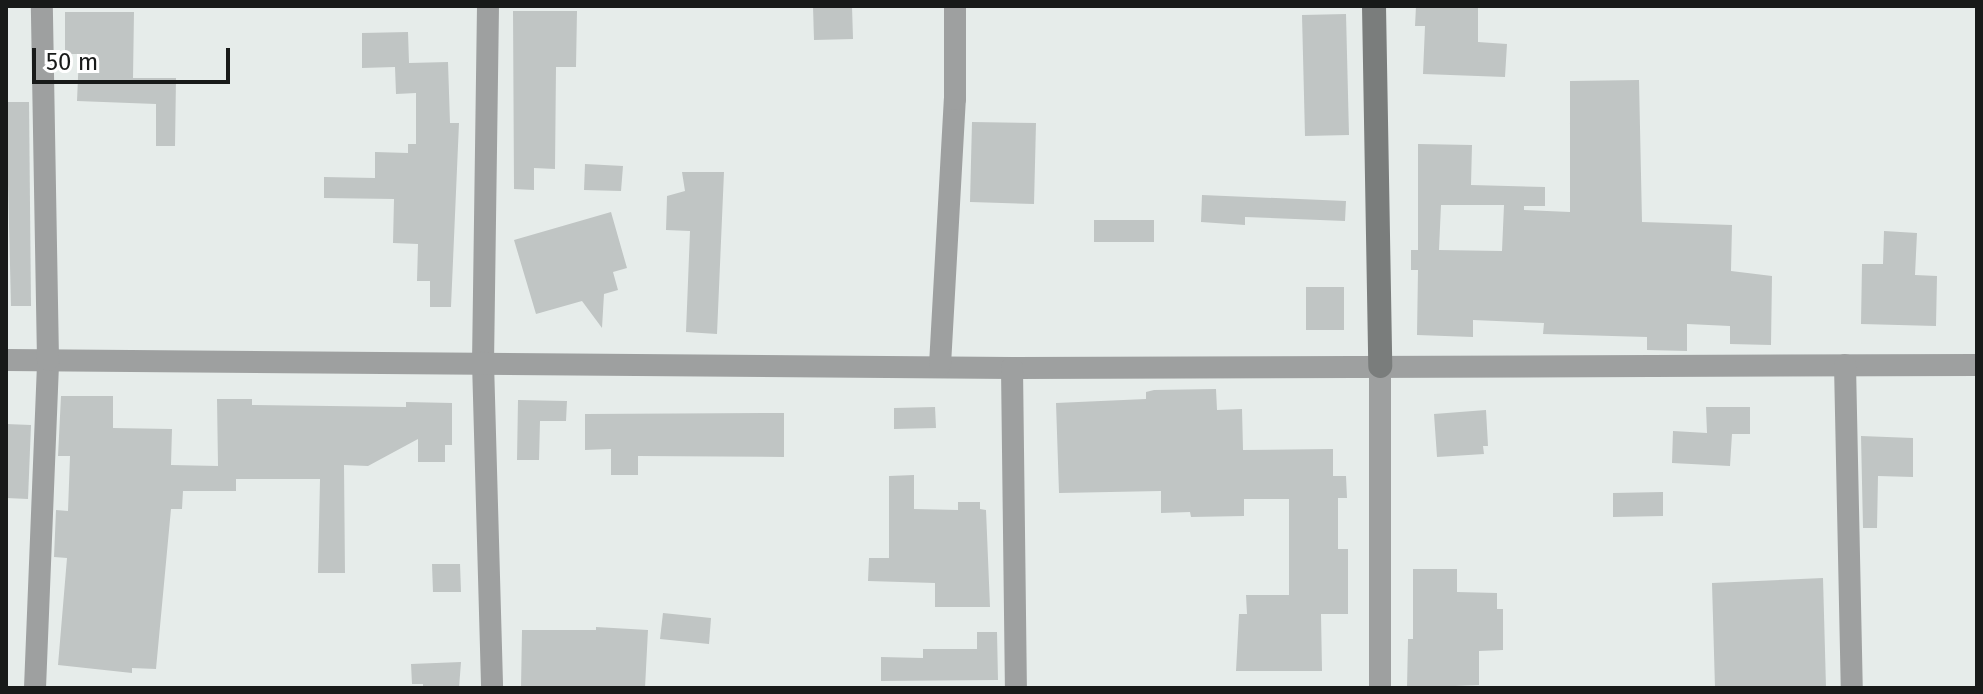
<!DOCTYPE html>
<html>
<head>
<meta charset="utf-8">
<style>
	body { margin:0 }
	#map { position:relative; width:1983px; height:694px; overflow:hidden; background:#e6ecea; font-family:"Fira Sans",sans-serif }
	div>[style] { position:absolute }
	.building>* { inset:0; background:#c0c5c4 }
	.street>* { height:22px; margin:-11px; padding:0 11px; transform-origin:11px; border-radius:11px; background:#9ea0a0 }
	.secondary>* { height:24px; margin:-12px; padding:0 12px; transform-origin:12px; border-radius:12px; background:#7a7d7c }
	span { translate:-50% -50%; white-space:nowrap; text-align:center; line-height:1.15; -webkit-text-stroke:7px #fff; paint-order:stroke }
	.frame { position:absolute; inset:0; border:8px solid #181a19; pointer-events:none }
	.scale { position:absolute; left:32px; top:48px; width:198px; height:36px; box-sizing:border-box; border:4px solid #181a19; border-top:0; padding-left:10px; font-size:24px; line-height:28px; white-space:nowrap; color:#181a19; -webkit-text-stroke:6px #fff; paint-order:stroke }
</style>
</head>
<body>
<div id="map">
	<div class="building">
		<i style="clip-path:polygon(813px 6px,852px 6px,853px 39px,814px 40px)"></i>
		<i style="clip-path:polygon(1416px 6px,1478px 6px,1478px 42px,1507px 44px,1505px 77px,1423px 74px,1425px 26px,1415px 26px)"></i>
		<i style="clip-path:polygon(513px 11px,577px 11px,576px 67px,556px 67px,555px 169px,534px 168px,534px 190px,514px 189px)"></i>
		<i style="clip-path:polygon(65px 12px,134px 12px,133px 78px,176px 78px,175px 146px,156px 146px,156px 104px,77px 101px,79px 54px,65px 54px)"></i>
		<i style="clip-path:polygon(1346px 14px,1349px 135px,1305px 136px,1302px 15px)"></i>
		<i style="clip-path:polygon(408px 32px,409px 63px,448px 62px,450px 123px,459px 123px,451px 307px,430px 307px,430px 281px,417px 281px,418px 244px,393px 243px,394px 199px,324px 198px,324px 177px,375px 178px,375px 152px,408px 153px,408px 144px,416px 144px,416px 93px,396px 94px,395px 67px,362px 68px,362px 33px)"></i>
		<i style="clip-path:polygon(evenodd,1639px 80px,1642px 222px,1732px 225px,1731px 271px,1772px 276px,1771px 345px,1730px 344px,1730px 326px,1687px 324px,1687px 351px,1647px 350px,1647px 337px,1543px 334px,1544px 323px,1473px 320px,1473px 337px,1417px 335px,1418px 270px,1411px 270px,1411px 250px,1418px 250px,1418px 144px,1472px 145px,1471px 185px,1545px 187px,1545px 206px,1524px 206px,1524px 210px,1570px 212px,1570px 81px,1639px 80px,1441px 205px,1504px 205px,1502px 251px,1439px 250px,1441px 205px)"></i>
		<i style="clip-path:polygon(6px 102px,29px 102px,31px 306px,11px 306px)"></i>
		<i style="clip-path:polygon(972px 122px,1036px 123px,1034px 204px,970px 202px)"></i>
		<i style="clip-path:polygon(585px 164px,623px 166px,621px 191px,584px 190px)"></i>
		<i style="clip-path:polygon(682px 172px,724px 172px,717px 334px,686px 332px,690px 231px,666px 230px,667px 196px,685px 191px)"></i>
		<i style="clip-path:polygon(1202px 195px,1346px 201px,1345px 221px,1245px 217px,1245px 225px,1201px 222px)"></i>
		<i style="clip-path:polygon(611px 212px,627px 268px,613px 272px,618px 290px,604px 294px,602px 328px,582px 301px,536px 314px,514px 240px)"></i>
		<i style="clip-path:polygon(1094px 220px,1154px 220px,1154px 242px,1094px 242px)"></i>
		<i style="clip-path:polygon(1884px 231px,1917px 233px,1915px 275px,1937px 276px,1936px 326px,1861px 324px,1862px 264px,1883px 264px)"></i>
		<i style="clip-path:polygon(1306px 287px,1344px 287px,1344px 330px,1306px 330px)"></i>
		<i style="clip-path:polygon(1216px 389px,1217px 410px,1242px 409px,1243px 450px,1333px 449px,1333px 476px,1346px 476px,1347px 498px,1338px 498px,1338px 549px,1348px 549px,1348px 614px,1321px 614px,1322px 671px,1236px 671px,1239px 614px,1247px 614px,1246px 595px,1289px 595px,1289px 499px,1244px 499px,1244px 516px,1191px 517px,1190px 512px,1161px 513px,1161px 491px,1059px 493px,1056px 403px,1146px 399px,1146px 392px,1154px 390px)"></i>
		<i style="clip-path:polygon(61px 396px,113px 396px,113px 428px,172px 429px,171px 465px,218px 466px,217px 399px,252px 399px,252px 405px,406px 407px,406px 402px,452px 403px,452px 445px,445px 445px,445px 462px,418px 462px,418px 439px,368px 466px,344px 465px,345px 573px,318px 573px,320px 479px,236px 479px,236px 491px,183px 491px,182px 509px,171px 509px,156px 669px,132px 668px,132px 673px,58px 665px,67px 558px,54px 557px,56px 510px,68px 511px,70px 456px,58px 456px)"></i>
		<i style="clip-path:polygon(518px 400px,567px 401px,566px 421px,540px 421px,539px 460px,517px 460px)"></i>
		<i style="clip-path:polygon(935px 407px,936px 428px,894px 429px,894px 408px)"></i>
		<i style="clip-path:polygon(1706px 407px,1750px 407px,1750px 434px,1732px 434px,1730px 466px,1672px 463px,1673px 431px,1707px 433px)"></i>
		<i style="clip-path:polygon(1486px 410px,1488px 446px,1483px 446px,1484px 454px,1437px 457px,1434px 414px)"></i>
		<i style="clip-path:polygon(784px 413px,784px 457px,638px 456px,638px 475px,611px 475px,611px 449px,585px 450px,585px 414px)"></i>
		<i style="clip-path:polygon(6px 424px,31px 425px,28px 499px,6px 498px)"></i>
		<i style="clip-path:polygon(1861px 436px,1913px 438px,1913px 477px,1878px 476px,1877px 528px,1863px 528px)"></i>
		<i style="clip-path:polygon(914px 475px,914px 509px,958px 510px,958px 502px,980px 502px,980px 509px,986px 510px,990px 607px,935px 607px,935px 583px,868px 581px,869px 558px,889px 558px,889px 476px)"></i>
		<i style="clip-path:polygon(1663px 492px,1663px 516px,1613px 517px,1613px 493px)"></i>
		<i style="clip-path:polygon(432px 564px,460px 564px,461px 592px,433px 592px)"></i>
		<i style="clip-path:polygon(1413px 569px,1457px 569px,1457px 592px,1497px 593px,1497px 609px,1503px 609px,1503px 650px,1479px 651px,1479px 685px,1407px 688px,1408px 639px,1413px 639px)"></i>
		<i style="clip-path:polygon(1823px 578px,1826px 688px,1715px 688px,1712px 583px)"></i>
		<i style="clip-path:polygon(663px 613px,711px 618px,709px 644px,660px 639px)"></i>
		<i style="clip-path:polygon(596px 627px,648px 630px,645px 688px,521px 688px,522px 630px,596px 630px)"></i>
		<i style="clip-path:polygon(977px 632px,997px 632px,998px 680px,881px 681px,881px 657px,923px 658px,923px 649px,977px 649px)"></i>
		<i style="clip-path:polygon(461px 662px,459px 688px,423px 688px,423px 684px,412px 684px,411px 664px)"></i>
	</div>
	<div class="street">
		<i style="left:488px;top:6px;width:356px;rotate:90.8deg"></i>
		<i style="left:483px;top:362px;width:326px;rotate:88.4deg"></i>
		<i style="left:6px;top:360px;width:1006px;rotate:0.46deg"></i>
		<i style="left:1012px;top:368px;width:965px;rotate:-0.18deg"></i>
		<i style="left:940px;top:365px;width:266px;rotate:-86.8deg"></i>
		<i style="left:955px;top:99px;width:93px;rotate:-90deg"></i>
		<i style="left:1845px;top:365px;width:323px;rotate:88.8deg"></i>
		<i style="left:1012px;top:368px;width:320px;rotate:89.3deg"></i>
		<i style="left:35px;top:688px;width:328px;rotate:-87.7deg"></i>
		<i style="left:48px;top:360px;width:354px;rotate:-91deg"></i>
		<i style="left:1380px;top:688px;width:322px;rotate:-90deg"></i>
	</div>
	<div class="secondary">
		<i style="left:1374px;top:6px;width:360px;rotate:89deg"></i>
	</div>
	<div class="frame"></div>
	<div class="scale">50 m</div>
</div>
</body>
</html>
